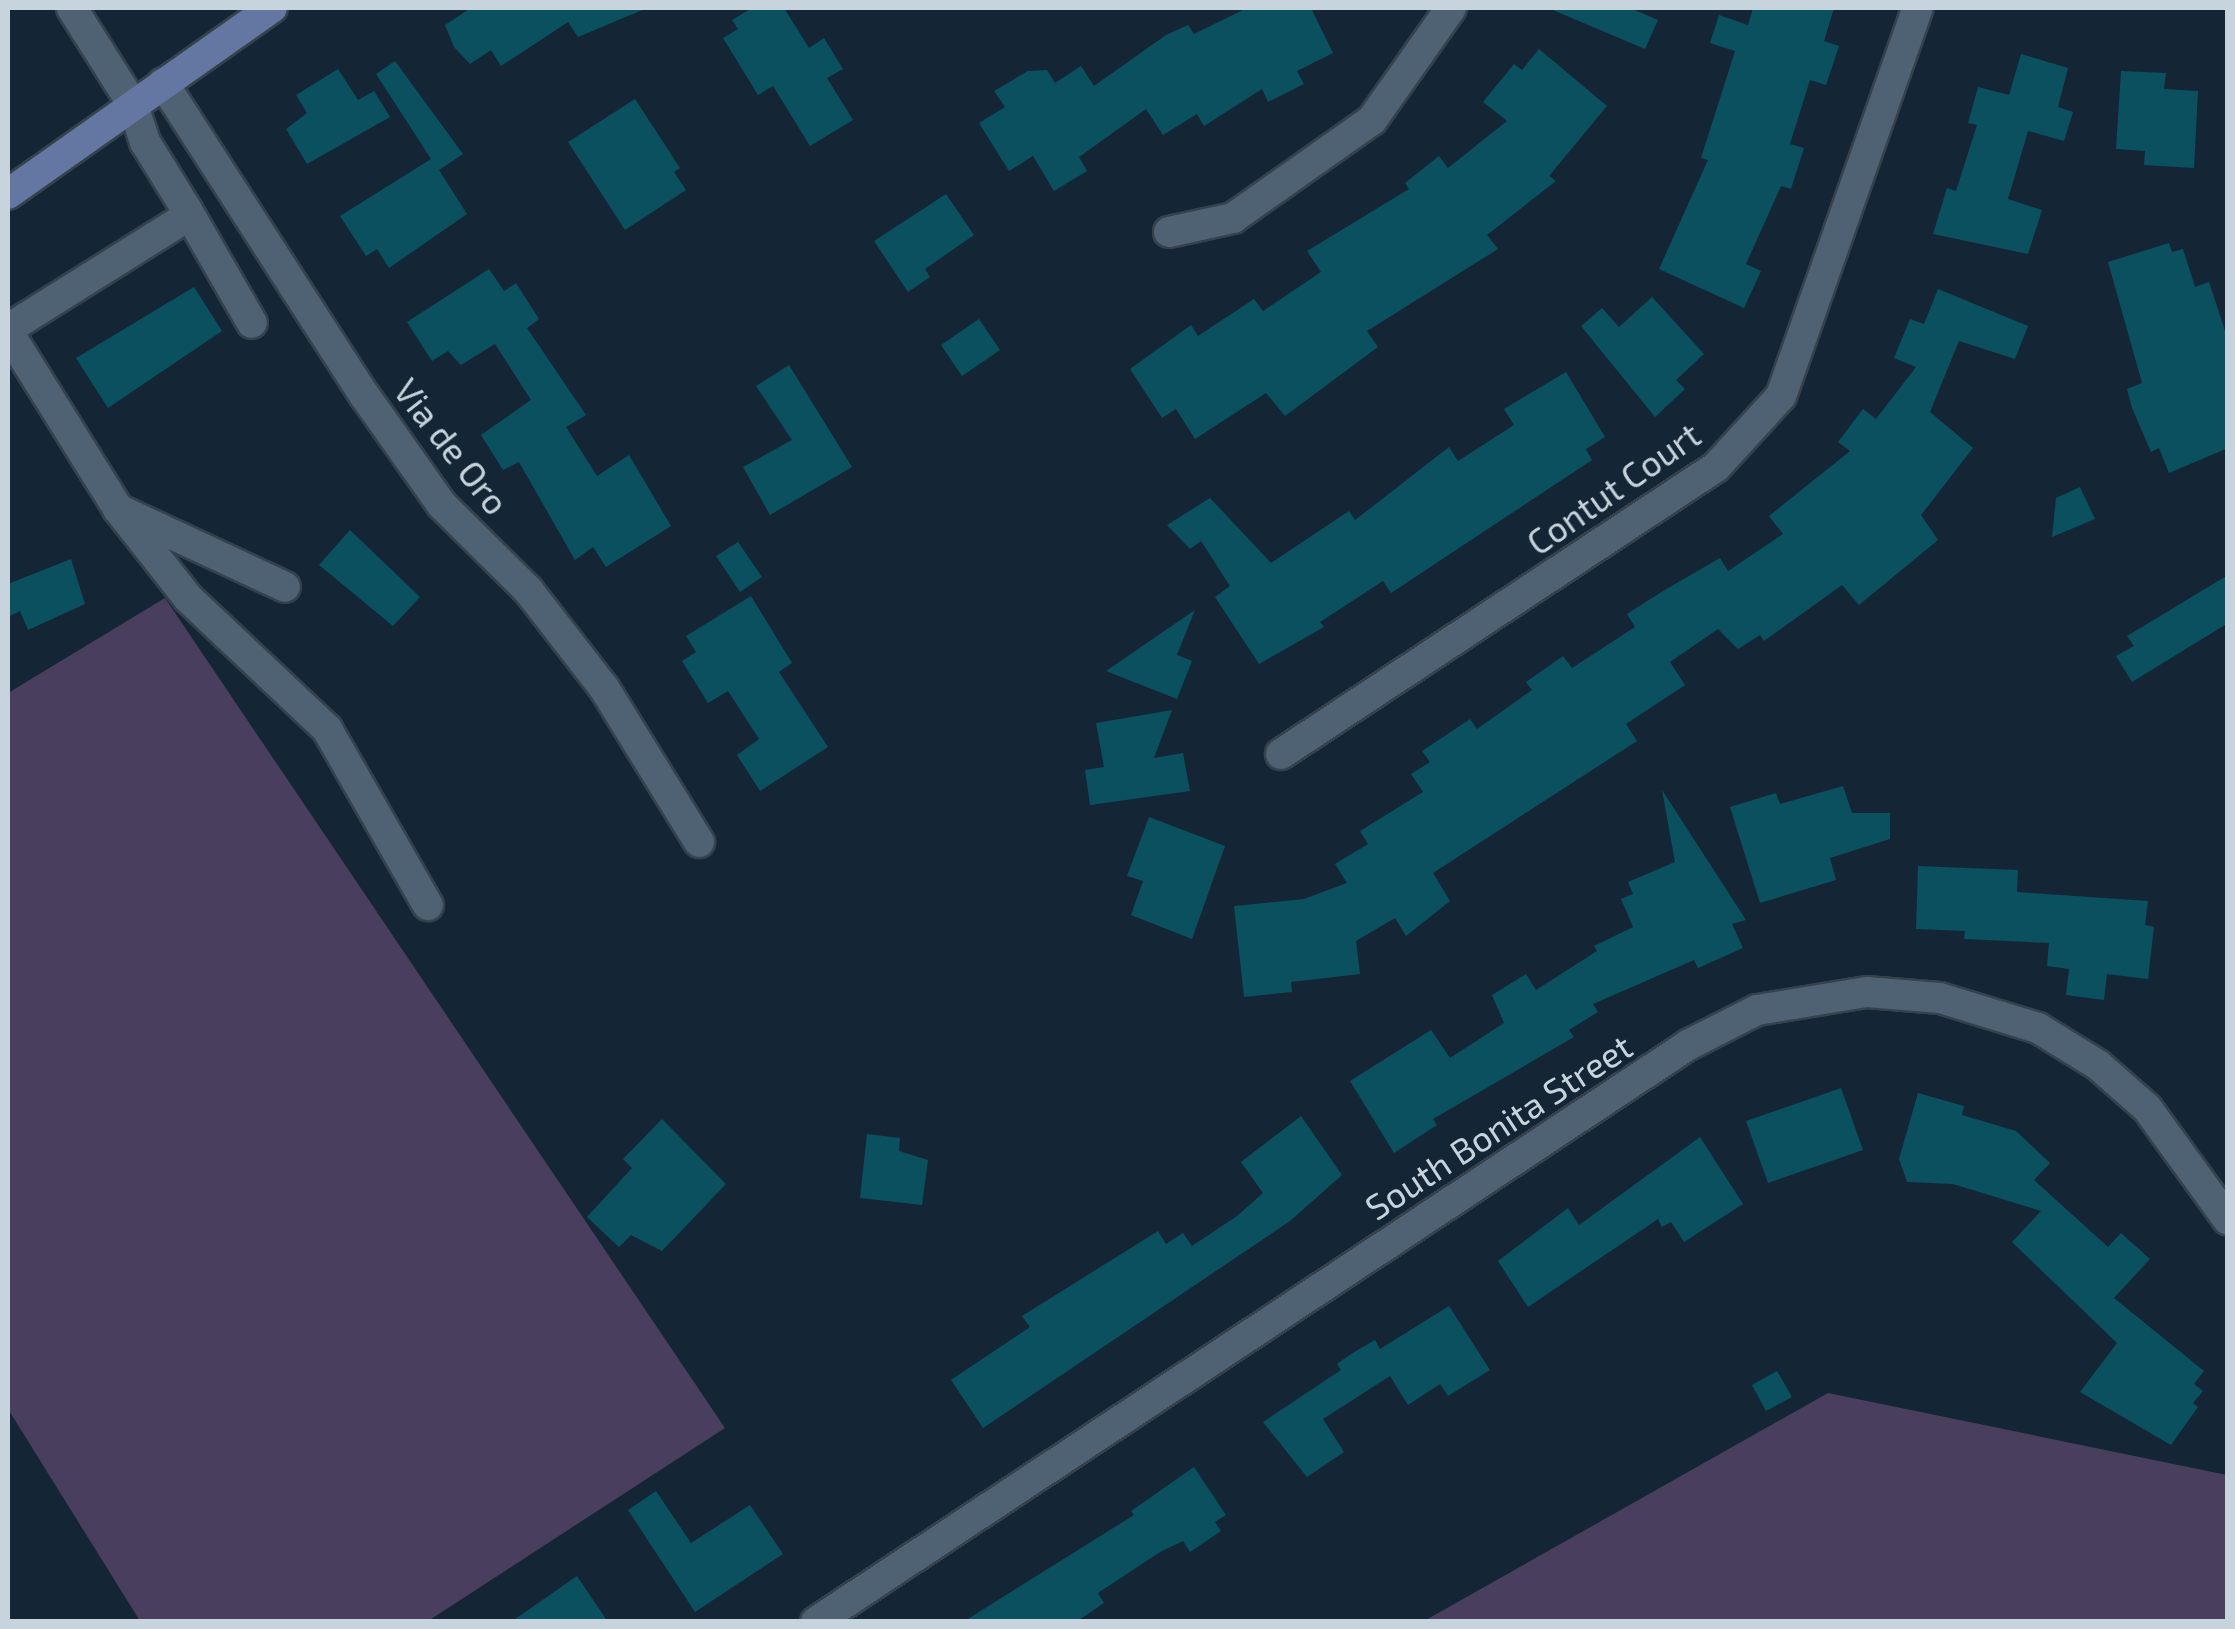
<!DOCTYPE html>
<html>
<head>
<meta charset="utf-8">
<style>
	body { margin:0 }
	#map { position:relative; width:2235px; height:1629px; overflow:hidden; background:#142635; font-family:"Exo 2",sans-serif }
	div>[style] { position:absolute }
	.green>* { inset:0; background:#493e5d }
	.building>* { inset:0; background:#0b505e }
	.roads { filter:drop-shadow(2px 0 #35424e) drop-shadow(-2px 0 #35424e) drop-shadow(0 2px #35424e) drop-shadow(0 -2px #35424e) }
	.minor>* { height:30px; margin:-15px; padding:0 15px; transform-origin:15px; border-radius:15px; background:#4e6273 }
	.major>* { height:30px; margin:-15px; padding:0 15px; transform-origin:15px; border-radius:15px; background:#6476a2 }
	span { translate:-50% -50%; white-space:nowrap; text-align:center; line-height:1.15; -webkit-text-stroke:9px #142635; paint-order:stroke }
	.street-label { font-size:35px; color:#c8d4dd }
	.frame { position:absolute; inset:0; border:10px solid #c8d4dd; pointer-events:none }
</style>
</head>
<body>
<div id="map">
	<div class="green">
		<i style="clip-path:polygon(165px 598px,725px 1428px,428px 1621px,140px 1621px,8px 1409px,8px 693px)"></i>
		<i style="clip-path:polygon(1828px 1393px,2227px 1475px,2227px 1621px,1424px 1621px)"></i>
	</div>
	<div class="building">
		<i style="clip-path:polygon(471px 8px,647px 8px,578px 37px,568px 22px,501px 66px,491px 50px,470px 64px,454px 47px,445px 25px)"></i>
		<i style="clip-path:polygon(752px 8px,784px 8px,809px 48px,824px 38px,843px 69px,827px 78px,853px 120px,810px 146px,773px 86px,758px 95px,723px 38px,738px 29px,732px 20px)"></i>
		<i style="clip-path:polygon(1247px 8px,1311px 8px,1333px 53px,1297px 71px,1304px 84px,1268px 102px,1262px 89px,1204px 126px,1197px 114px,1163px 135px,1146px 109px,1079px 157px,1087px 171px,1054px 191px,1033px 156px,1009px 171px,979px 123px,1005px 107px,994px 91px,1028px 71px,1047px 70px,1055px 83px,1081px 66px,1094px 86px,1166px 35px,1188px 25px,1194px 34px)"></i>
		<i style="clip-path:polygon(1548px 8px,1630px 8px,1658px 20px,1645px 49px)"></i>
		<i style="clip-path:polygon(1753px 8px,1834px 8px,1824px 41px,1839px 46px,1826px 85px,1810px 80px,1790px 144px,1804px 148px,1791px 189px,1781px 186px,1746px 264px,1761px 271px,1744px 308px,1659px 269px,1708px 160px,1701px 158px,1735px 51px,1710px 43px,1719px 15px,1748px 25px)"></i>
		<i style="clip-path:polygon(1539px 49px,1607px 106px,1549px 176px,1556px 181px,1487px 235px,1498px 249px,1367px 331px,1378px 347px,1285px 416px,1266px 393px,1195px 439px,1176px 409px,1162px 418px,1130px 369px,1191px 325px,1198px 336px,1254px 299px,1263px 311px,1321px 272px,1307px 251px,1409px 189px,1405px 183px,1439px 156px,1448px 168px,1507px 121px,1483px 102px,1514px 64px,1522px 70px)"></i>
		<i style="clip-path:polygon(2021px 54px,2068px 68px,2058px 107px,2073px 112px,2064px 141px,2028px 131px,2008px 199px,2042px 210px,2028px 254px,1933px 234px,1947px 188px,1956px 191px,1977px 125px,1968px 123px,1978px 87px,2009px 95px)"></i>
		<i style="clip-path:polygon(395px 61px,463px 154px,439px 170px,467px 214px,389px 268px,377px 249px,366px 256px,340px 216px,431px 159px,376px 74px)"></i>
		<i style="clip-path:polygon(338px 69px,358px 100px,374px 91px,390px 117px,307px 164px,286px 129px,307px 113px,296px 95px)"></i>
		<i style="clip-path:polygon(2121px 71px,2166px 73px,2164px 89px,2198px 91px,2194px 168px,2144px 165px,2145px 151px,2116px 149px)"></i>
		<i style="clip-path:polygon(635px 99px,680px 168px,674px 172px,686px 190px,625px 230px,568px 142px)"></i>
		<i style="clip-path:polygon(946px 194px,974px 235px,925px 269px,930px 277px,908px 292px,874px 241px)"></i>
		<i style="clip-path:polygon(2169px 243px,2172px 252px,2183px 249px,2195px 287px,2209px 282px,2228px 340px,2228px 448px,2169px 473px,2159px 448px,2151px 452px,2132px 408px,2127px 389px,2142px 383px,2108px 262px)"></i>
		<i style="clip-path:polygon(489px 269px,504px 291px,516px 283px,539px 319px,527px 328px,586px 415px,566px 427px,597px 476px,629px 455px,671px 526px,606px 567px,593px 547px,575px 560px,519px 462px,503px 470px,481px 435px,531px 400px,495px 344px,461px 365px,448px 351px,432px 361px,407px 322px)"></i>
		<i style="clip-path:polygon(194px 287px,222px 331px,108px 408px,76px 358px)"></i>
		<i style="clip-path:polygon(1938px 289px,2028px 326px,2015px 359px,1959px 341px,1930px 412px,1973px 448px,1921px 515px,1938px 540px,1859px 605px,1842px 585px,1764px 641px,1760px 635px,1738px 649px,1718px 629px,1670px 662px,1685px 685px,1626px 724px,1637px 741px,1433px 873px,1450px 901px,1406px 936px,1395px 918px,1356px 941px,1360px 974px,1291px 982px,1292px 992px,1244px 997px,1234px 906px,1304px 899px,1347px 883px,1335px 864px,1368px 844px,1360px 831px,1423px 792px,1411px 774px,1430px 762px,1422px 751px,1470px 719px,1477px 729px,1532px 690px,1526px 682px,1563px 656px,1572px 668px,1635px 627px,1627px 614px,1663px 591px,1720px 558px,1728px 571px,1783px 534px,1769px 516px,1850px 451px,1838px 442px,1863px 409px,1876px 419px,1916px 367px,1894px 358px,1910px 319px,1924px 324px)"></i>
		<i style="clip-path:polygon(1652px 297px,1704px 354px,1676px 380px,1685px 389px,1655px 417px,1581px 326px,1602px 308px,1619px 327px)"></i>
		<i style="clip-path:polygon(979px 319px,1000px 350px,962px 376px,941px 345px)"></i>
		<i style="clip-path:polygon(789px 365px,852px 467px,770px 515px,743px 467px,792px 440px,756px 386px)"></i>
		<i style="clip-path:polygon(1566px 372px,1605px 437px,1586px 449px,1592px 460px,1391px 593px,1383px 581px,1320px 622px,1324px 627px,1259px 664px,1215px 597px,1230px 586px,1201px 541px,1190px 549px,1167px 525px,1210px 498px,1271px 563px,1349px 511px,1355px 520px,1449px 447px,1458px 461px,1514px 425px,1504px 409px)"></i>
		<i style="clip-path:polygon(2080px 487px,2095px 519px,2052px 537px,2056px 498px)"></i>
		<i style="clip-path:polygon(350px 530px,420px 597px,393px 626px,319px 565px)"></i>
		<i style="clip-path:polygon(738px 542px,762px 577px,740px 592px,716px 556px)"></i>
		<i style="clip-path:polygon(71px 559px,85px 604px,28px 630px,20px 611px,8px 617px,8px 584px)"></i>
		<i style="clip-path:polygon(2228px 575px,2228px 623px,2132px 682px,2116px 656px,2134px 646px,2127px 636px)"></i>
		<i style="clip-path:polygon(751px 596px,792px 663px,779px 672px,828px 747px,760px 791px,737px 755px,759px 739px,728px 691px,708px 703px,682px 661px,696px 652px,686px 636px)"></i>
		<i style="clip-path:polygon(1195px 610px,1177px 655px,1192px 661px,1177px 699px,1106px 671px)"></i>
		<i style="clip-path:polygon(1172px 710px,1154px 758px,1183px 753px,1190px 791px,1090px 805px,1085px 770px,1104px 767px,1096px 723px)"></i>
		<i style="clip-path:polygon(1843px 786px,1852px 813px,1890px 813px,1890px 839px,1830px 858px,1836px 880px,1760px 903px,1730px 807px,1776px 793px,1780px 804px)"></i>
		<i style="clip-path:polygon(1662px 790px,1746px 920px,1732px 924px,1743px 948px,1698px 968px,1694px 960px,1593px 1004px,1598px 1012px,1569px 1030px,1574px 1037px,1433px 1119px,1437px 1125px,1394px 1153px,1350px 1081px,1431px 1030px,1450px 1058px,1504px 1023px,1492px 995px,1526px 974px,1536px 990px,1597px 951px,1594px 946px,1633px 927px,1621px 899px,1633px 894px,1628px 882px,1675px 862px)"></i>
		<i style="clip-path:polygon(1149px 817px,1225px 846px,1192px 939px,1131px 915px,1143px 881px,1127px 876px)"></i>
		<i style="clip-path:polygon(1918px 866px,2018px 870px,2017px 892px,2148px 901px,2145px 925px,2154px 927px,2148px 979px,2107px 974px,2104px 1000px,2066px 995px,2069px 969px,2047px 966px,2049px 943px,1964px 939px,1965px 931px,1916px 929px)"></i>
		<i style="clip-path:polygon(1841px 1088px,1863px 1150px,1768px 1183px,1746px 1121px)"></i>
		<i style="clip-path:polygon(1918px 1093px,1964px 1106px,1962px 1115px,2016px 1131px,2050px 1163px,2034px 1180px,2108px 1247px,2121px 1233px,2150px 1259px,2114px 1298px,2204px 1371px,2194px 1384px,2203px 1391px,2193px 1403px,2198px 1407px,2171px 1445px,2080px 1392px,2117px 1343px,2012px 1242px,2041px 1211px,1953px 1184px,1907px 1182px,1899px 1159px)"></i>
		<i style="clip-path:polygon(1301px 1116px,1342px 1175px,1290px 1221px,983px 1428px,951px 1380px,1030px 1327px,1022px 1316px,1158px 1231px,1166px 1244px,1183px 1233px,1192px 1246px,1237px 1216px,1263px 1193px,1241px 1162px)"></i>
		<i style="clip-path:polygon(662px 1119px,726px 1184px,662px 1251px,631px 1235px,619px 1247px,587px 1217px,632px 1168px,623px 1159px)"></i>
		<i style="clip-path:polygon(867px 1134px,900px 1138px,899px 1151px,928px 1160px,922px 1205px,860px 1198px)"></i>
		<i style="clip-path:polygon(1700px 1137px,1743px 1204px,1684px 1242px,1671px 1222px,1662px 1227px,1658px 1219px,1528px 1307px,1498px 1261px,1568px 1208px,1579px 1225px)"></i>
		<i style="clip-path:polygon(1449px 1306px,1490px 1370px,1448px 1396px,1440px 1384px,1408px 1405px,1390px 1376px,1323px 1419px,1344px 1452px,1307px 1477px,1263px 1422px,1341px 1370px,1337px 1364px,1351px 1354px,1375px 1340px,1380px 1349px)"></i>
		<i style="clip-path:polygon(1777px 1371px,1792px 1397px,1766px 1411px,1752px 1385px)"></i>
		<i style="clip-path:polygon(1194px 1467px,1226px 1515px,1215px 1522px,1221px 1531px,1190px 1552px,1183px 1541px,1160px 1552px,1098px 1593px,1104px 1603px,1076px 1622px,963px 1622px,1134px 1515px,1131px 1511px)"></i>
		<i style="clip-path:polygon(656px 1491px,691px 1543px,750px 1505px,783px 1554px,695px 1612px,628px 1510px)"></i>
		<i style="clip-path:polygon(577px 1576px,608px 1622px,511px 1622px)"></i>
	</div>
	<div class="roads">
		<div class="minor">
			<i style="left:163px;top:83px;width:373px;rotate:57.2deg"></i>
			<i style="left:365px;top:396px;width:133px;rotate:54.8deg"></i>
			<i style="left:442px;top:505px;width:121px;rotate:44.7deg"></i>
			<i style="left:528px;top:590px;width:124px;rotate:52.2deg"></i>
			<i style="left:604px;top:688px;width:181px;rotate:58.3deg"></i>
			<i style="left:187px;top:210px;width:130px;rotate:60.1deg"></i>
			<i style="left:1169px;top:232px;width:66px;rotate:-12.3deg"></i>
			<i style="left:1233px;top:218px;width:170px;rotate:-35.2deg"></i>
			<i style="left:1372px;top:120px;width:137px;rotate:-54.8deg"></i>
			<i style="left:8px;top:329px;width:203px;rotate:-32.1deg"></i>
			<i style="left:180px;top:221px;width:13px;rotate:-58deg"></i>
			<i style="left:187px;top:210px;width:80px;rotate:-121.7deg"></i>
			<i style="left:145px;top:142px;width:39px;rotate:-108deg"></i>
			<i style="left:133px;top:105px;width:115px;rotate:-122.2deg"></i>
			<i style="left:8px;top:332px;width:208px;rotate:58.1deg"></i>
			<i style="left:118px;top:509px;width:184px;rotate:25deg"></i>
			<i style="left:118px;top:509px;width:113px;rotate:51.8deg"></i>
			<i style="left:188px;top:598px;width:191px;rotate:43.3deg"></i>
			<i style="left:327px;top:729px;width:203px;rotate:60.2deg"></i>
			<i style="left:1281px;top:754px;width:521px;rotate:-33.42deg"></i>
			<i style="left:1716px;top:467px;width:96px;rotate:-47.5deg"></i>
			<i style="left:1781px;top:396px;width:411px;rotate:-70.6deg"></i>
			<i style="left:816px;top:1622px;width:1046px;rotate:-33.49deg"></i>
			<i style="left:1688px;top:1045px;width:77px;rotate:-26.9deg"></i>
			<i style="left:1757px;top:1010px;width:111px;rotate:-9.3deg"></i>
			<i style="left:1867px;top:992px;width:73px;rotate:4.7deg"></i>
			<i style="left:1940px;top:998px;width:102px;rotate:17deg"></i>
			<i style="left:2038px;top:1028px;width:70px;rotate:31.7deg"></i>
			<i style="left:2098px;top:1065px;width:65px;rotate:41.3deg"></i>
			<i style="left:2147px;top:1108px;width:138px;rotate:54.1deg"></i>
		</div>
		<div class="major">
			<i style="left:8px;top:194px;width:323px;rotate:-35.2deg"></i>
		</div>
	</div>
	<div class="street-label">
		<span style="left:452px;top:446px;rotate:52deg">Via de Oro</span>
		<span style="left:1613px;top:488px;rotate:-35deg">Contut Court</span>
		<span style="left:1498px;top:1126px;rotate:-33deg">South Bonita Street</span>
	</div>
	<div class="frame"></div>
</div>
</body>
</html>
